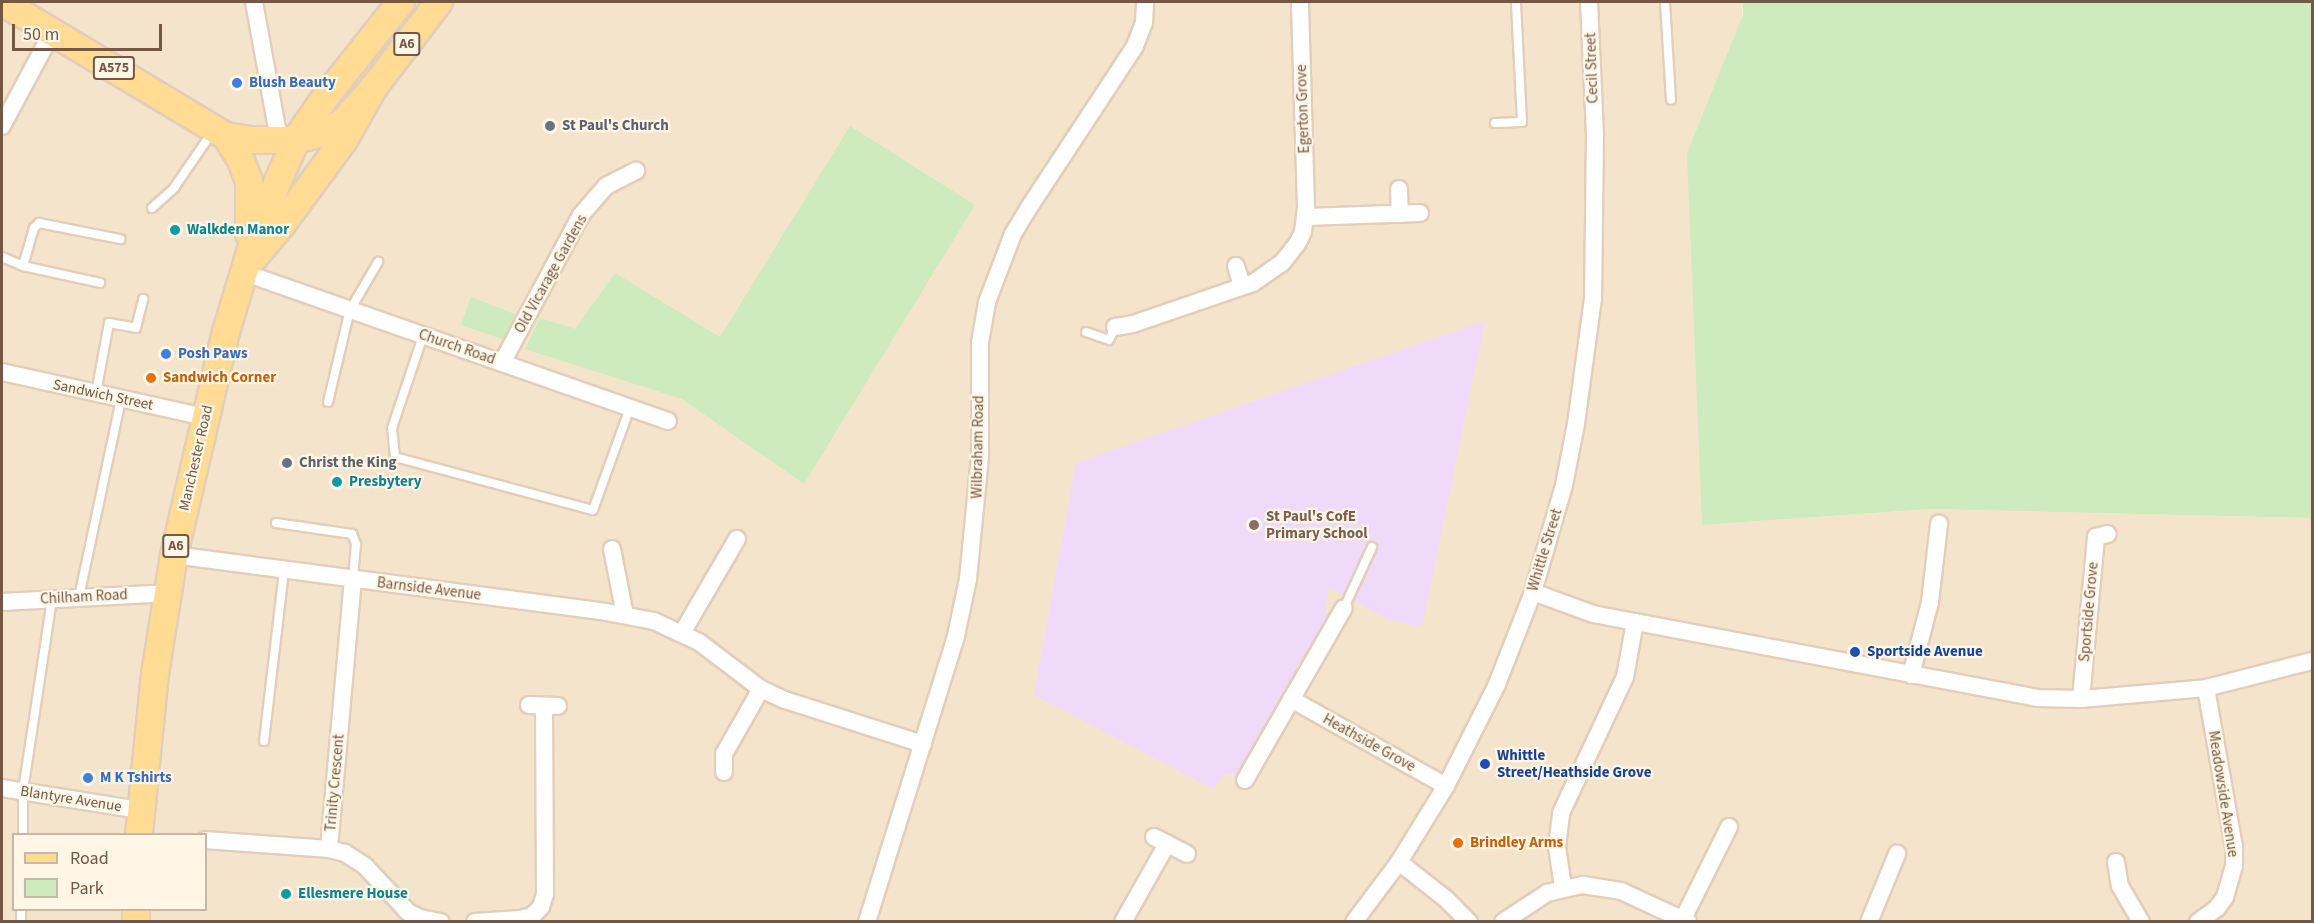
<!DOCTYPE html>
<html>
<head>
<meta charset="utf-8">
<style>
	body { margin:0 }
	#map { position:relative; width:2314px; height:923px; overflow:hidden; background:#fef2de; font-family:"Source Sans 3",sans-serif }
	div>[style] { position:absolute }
	.residential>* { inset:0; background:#f5e4cc }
	.education>* { inset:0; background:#efdbf9 }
	.green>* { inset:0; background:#cdebbc }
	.roads { filter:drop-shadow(2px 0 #e2ceba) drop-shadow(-2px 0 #e2ceba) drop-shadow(0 2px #e2ceba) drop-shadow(0 -2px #e2ceba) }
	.service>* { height:8px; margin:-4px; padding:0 4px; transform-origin:4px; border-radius:4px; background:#fff }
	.minor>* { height:16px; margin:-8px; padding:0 8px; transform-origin:8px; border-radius:8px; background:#fff }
	.primary>* { height:26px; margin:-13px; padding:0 13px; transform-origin:13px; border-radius:13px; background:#ffdb93 }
	.dots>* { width:16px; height:16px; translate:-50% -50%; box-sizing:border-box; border:3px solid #fff6e5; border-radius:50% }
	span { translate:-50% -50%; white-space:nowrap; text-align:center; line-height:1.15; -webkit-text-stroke:4.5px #fff6e5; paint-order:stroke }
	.shield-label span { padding:2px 4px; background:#fff6e5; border:2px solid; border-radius:4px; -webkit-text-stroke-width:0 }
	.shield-label { font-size:14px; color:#745845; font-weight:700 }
	.street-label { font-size:15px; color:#745845 }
	.shop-label { font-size:15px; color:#366cbe; font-weight:700 }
	.left { translate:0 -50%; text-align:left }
	.worship-label { font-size:15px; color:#5b616d; font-weight:700 }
	.culture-label { font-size:15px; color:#0d838f; font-weight:700 }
	.food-label { font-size:15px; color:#c56008; font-weight:700 }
	.education-label { font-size:15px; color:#785e54; font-weight:700 }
	.transit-label { font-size:15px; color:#164399; font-weight:700 }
	.frame { position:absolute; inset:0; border:3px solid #745845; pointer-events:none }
	.legend { position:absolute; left:12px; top:833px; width:195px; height:78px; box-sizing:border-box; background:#fff6e5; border:2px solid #c7b7a5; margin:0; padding:8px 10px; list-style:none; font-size:18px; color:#745845 }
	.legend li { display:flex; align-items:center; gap:12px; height:30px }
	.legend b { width:30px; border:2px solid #c7b7a5 }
	.scale { position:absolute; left:12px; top:24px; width:150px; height:27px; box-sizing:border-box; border:3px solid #745845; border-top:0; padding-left:8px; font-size:18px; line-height:21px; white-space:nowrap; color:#745845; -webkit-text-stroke:4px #fff6e5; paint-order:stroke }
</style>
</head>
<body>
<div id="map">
	<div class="residential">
		<i style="clip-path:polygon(evenodd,2px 2px,1743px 2px,1702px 525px,1931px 509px,2312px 518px,2312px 921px,2px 922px,2px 2px,14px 834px,206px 834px,206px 910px,14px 910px,14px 834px)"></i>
	</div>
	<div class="education">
		<i style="clip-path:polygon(1485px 321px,1422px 627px,1390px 620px,1329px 588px,1324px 625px,1244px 766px,1234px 774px,1224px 775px,1213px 789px,1034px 695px,1076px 463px)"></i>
	</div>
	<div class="green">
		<i style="clip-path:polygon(1743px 2px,2312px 2px,2312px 518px,1931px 509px,1702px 525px,1687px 153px,1743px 15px)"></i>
		<i style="clip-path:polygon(850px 126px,975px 205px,804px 484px,682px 399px,525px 349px,540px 318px,575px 329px,615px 273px,720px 337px)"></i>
		<i style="clip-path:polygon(471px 297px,517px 315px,505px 340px,461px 325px)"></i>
	</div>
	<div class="roads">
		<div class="service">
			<i style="left:1665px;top:2px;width:98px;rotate:86.5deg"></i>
			<i style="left:1495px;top:123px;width:27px;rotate:-2deg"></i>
			<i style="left:1522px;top:122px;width:120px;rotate:-92.9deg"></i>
			<i style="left:152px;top:208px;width:30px;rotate:-42deg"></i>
			<i style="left:174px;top:188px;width:69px;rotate:-55.6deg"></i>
			<i style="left:2px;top:257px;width:23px;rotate:23deg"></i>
			<i style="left:23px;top:266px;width:79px;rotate:12.4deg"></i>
			<i style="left:23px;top:266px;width:40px;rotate:-74deg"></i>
			<i style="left:34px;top:228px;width:7px;rotate:-45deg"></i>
			<i style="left:39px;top:223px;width:83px;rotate:11.2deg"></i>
			<i style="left:1086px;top:332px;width:24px;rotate:19deg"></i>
			<i style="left:1109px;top:340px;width:14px;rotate:-65deg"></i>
			<i style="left:423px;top:336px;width:97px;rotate:108.6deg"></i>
			<i style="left:392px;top:428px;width:29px;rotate:84deg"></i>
			<i style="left:395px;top:457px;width:205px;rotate:15deg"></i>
			<i style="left:593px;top:510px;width:109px;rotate:-70.1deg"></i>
			<i style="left:96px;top:393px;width:71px;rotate:-79.5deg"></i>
			<i style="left:109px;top:323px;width:27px;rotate:10deg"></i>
			<i style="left:136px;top:328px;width:30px;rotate:-76deg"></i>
			<i style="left:328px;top:402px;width:95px;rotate:-76.6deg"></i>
			<i style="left:350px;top:310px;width:56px;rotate:-59.7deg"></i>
			<i style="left:276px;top:523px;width:77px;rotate:8.2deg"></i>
			<i style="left:352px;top:534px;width:11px;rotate:68deg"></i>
			<i style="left:356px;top:544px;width:35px;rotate:95deg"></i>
			<i style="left:79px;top:597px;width:202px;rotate:-78deg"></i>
			<i style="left:1344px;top:608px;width:67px;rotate:-65.3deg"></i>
			<i style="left:264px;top:741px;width:172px;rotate:-83.3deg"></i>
			<i style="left:23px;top:834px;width:43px;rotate:-90deg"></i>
			<i style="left:23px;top:791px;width:194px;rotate:-81.4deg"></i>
			<i style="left:21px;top:922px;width:12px;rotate:-90deg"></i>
		</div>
		<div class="minor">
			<i style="left:254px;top:2px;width:140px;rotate:79.7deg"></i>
			<i style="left:2px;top:126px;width:108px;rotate:-61.8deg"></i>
			<i style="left:1399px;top:189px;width:25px;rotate:88deg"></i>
			<i style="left:1306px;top:217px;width:114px;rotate:-2deg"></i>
			<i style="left:1236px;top:266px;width:21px;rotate:73deg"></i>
			<i style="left:245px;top:273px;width:448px;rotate:19.3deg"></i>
			<i style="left:1115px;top:327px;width:18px;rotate:-9deg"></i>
			<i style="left:1133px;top:324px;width:127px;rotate:-18.9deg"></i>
			<i style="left:1253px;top:283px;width:35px;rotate:-35deg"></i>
			<i style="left:1282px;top:263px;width:24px;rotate:-52deg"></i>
			<i style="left:1297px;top:244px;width:13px;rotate:-63deg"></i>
			<i style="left:1303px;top:232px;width:25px;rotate:-83deg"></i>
			<i style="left:1306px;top:207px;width:205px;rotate:-91.7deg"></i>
			<i style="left:502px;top:363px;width:168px;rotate:-61.9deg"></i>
			<i style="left:581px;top:215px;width:38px;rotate:-49deg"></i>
			<i style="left:606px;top:186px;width:34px;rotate:-27deg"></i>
			<i style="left:2px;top:372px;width:208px;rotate:12.5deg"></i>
			<i style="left:612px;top:549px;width:67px;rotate:78.9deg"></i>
			<i style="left:174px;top:555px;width:436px;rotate:7.5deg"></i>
			<i style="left:606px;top:612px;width:49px;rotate:10.6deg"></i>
			<i style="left:654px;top:621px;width:50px;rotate:25deg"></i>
			<i style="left:699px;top:642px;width:78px;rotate:37.2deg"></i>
			<i style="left:761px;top:689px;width:26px;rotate:25deg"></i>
			<i style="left:785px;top:700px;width:145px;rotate:17.7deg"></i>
			<i style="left:353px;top:579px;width:271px;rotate:95.1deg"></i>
			<i style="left:329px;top:849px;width:16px;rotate:14deg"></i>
			<i style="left:345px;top:853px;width:24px;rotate:33deg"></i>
			<i style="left:365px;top:866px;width:63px;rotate:46.9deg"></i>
			<i style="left:408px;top:912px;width:13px;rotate:27deg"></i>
			<i style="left:420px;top:918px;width:21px;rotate:11deg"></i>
			<i style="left:1533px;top:592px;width:64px;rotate:20.1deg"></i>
			<i style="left:1593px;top:614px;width:451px;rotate:10.7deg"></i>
			<i style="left:2036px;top:698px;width:45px;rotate:1.3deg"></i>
			<i style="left:2081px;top:699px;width:125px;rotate:-5deg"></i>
			<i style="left:2206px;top:688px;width:109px;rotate:-14.3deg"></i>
			<i style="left:2px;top:602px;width:165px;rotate:-3.1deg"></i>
			<i style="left:682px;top:633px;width:109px;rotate:-59.7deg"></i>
			<i style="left:1911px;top:675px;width:75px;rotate:-75.4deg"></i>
			<i style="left:1930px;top:602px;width:79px;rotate:-83.4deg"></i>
			<i style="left:1291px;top:699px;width:178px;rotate:29.3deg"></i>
			<i style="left:2081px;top:699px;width:163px;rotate:-84.7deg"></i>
			<i style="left:2096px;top:537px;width:12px;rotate:-14deg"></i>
			<i style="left:529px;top:705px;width:29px;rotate:2deg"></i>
			<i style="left:724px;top:772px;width:18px;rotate:-90deg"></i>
			<i style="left:724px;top:754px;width:75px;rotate:-60.4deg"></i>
			<i style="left:1245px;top:780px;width:198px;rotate:-60.1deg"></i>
			<i style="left:2px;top:788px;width:140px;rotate:9.1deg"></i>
			<i style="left:1154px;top:837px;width:37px;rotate:27deg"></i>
			<i style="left:206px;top:840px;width:123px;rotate:4.2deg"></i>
			<i style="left:1399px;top:862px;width:60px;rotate:38.2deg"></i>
			<i style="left:1446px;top:899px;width:33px;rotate:45deg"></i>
			<i style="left:2116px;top:862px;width:24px;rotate:81deg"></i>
			<i style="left:2120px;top:886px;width:42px;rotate:59.7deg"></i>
			<i style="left:1563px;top:887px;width:40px;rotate:-98.5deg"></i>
			<i style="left:1557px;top:847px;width:34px;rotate:-83deg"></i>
			<i style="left:1561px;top:813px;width:150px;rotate:-64.8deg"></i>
			<i style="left:1625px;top:677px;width:56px;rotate:-79.7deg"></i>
			<i style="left:1683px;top:919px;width:103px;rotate:-63.4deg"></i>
			<i style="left:475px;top:922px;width:45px;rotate:-3.8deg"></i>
			<i style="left:520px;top:919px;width:12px;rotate:-14deg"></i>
			<i style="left:532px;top:916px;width:13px;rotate:-45deg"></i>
			<i style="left:541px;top:907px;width:14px;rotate:-73deg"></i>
			<i style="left:545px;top:894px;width:188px;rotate:-90.3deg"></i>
			<i style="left:867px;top:922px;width:300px;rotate:-72.7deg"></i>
			<i style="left:956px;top:636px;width:58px;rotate:-78.1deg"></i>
			<i style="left:968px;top:579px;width:124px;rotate:-84.4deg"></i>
			<i style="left:980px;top:456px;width:113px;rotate:-90deg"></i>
			<i style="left:980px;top:343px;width:42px;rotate:-80.3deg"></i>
			<i style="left:987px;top:302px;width:73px;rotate:-69.1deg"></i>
			<i style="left:1013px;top:234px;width:29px;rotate:-59deg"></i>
			<i style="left:1028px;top:209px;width:195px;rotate:-56.7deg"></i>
			<i style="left:1135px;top:46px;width:25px;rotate:-69deg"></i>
			<i style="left:1144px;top:23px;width:21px;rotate:-87deg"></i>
			<i style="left:1123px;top:922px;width:90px;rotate:-60.6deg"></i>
			<i style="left:1354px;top:922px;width:75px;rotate:-53.1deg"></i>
			<i style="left:1399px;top:862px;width:89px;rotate:-58.3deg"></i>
			<i style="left:1446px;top:786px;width:114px;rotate:-63.4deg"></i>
			<i style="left:1497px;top:684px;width:99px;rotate:-68.6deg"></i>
			<i style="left:1533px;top:592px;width:111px;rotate:-73.8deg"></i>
			<i style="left:1564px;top:485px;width:62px;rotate:-78.9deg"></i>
			<i style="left:1576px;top:424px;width:126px;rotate:-82.3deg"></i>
			<i style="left:1593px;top:299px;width:165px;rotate:-89.3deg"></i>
			<i style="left:1595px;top:134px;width:132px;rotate:-92.6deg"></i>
			<i style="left:1503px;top:922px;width:53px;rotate:-33.4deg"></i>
			<i style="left:1547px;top:893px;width:37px;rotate:-13deg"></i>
			<i style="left:1583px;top:885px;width:38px;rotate:9deg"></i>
			<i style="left:1621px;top:891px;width:74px;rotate:24.8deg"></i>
			<i style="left:1869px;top:922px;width:74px;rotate:-67.6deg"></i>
			<i style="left:2198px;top:922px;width:24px;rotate:-36deg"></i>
			<i style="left:2217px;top:908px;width:14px;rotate:-54deg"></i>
			<i style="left:2225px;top:897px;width:32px;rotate:-74deg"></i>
			<i style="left:2234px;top:866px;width:19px;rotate:-90deg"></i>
			<i style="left:2234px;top:847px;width:161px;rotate:-100deg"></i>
		</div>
		<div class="primary">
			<i style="left:2px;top:2px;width:261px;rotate:30.9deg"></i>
			<i style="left:226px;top:136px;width:24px;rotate:9deg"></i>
			<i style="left:250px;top:140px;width:46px"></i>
			<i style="left:296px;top:140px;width:30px;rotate:-14deg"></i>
			<i style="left:325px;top:133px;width:22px;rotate:-32deg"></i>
			<i style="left:344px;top:121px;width:45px;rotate:-48.6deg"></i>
			<i style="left:226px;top:136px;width:26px;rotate:58deg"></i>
			<i style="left:240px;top:158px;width:25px;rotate:69deg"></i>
			<i style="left:249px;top:181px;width:53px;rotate:90deg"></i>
			<i style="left:253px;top:259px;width:47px;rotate:-50.2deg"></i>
			<i style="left:283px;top:223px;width:66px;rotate:-53.7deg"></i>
			<i style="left:322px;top:170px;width:37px;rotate:-54deg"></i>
			<i style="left:344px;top:140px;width:61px;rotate:-60.5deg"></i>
			<i style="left:374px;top:87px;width:107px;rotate:-52.6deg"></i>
			<i style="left:139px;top:834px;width:161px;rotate:-84.3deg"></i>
			<i style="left:155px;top:674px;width:121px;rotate:-80.9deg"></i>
			<i style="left:174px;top:555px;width:229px;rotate:-76.9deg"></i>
			<i style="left:226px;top:332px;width:108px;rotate:-73.2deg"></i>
			<i style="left:257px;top:229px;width:97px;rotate:-66.3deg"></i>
			<i style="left:296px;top:140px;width:55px;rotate:-55.4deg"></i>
			<i style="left:327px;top:95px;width:119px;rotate:-51.5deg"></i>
			<i style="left:136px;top:922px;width:12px;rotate:-90deg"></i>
		</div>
	</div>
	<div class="dots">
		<i style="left:237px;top:83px;background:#3f7fe0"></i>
		<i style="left:550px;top:126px;background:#6b7280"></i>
		<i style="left:175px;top:230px;background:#0f9aa8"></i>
		<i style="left:166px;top:354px;background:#3f7fe0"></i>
		<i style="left:151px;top:378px;background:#e8710a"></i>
		<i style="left:287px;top:463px;background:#6b7280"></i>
		<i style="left:337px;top:482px;background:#0f9aa8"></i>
		<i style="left:1254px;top:525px;background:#8d6e63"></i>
		<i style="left:1855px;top:652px;background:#1a4fb4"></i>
		<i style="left:1485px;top:764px;background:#1a4fb4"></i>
		<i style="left:88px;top:778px;background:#3f7fe0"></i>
		<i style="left:1458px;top:843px;background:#e8710a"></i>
		<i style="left:286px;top:894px;background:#0f9aa8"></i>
	</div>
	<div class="shield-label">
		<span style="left:407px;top:44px">A6</span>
		<span style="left:114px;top:68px">A575</span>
		<span style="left:176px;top:546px">A6</span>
	</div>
	<div class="street-label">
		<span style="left:1592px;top:68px;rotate:-92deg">Cecil Street</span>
		<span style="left:1303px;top:109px;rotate:-92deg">Egerton Grove</span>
		<span style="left:551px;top:274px;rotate:-61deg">Old Vicarage Gardens</span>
		<span style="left:457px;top:347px;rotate:19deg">Church Road</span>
		<span style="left:103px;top:395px;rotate:12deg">Sandwich Street</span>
		<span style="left:978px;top:447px;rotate:-89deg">Wilbraham Road</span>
		<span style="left:196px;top:458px;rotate:-77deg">Manchester Road</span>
		<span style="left:1545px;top:550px;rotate:-73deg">Whittle Street</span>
		<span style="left:429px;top:589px;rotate:7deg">Barnside Avenue</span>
		<span style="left:84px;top:597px;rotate:-3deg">Chilham Road</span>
		<span style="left:2089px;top:612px;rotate:-85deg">Sportside Grove</span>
		<span style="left:1369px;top:743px;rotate:29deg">Heathside Grove</span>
		<span style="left:335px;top:783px;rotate:-85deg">Trinity Crescent</span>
		<span style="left:2223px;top:794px;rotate:81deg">Meadowside Avenue</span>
		<span style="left:71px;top:799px;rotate:9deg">Blantyre Avenue</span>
	</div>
	<div class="shop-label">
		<span class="left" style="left:249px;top:83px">Blush Beauty</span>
		<span class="left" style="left:178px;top:354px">Posh Paws</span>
		<span class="left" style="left:100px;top:778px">M K Tshirts</span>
	</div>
	<div class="worship-label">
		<span class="left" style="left:562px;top:126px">St Paul's Church</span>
		<span class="left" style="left:299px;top:463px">Christ the King</span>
	</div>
	<div class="culture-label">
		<span class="left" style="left:187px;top:230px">Walkden Manor</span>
		<span class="left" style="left:349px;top:482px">Presbytery</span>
		<span class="left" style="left:298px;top:894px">Ellesmere House</span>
	</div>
	<div class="food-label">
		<span class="left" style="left:163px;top:378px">Sandwich Corner</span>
		<span class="left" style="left:1470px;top:843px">Brindley Arms</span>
	</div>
	<div class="education-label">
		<span class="left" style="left:1266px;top:525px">St Paul's CofE<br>Primary School</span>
	</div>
	<div class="transit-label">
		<span class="left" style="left:1867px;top:652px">Sportside Avenue</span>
		<span class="left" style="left:1497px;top:764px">Whittle<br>Street/Heathside Grove</span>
	</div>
	<div class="frame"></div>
	<ul class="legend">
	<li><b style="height:8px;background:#ffdb93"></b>Road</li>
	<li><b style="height:16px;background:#cdebbc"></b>Park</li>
	</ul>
	<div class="scale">50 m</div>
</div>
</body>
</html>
